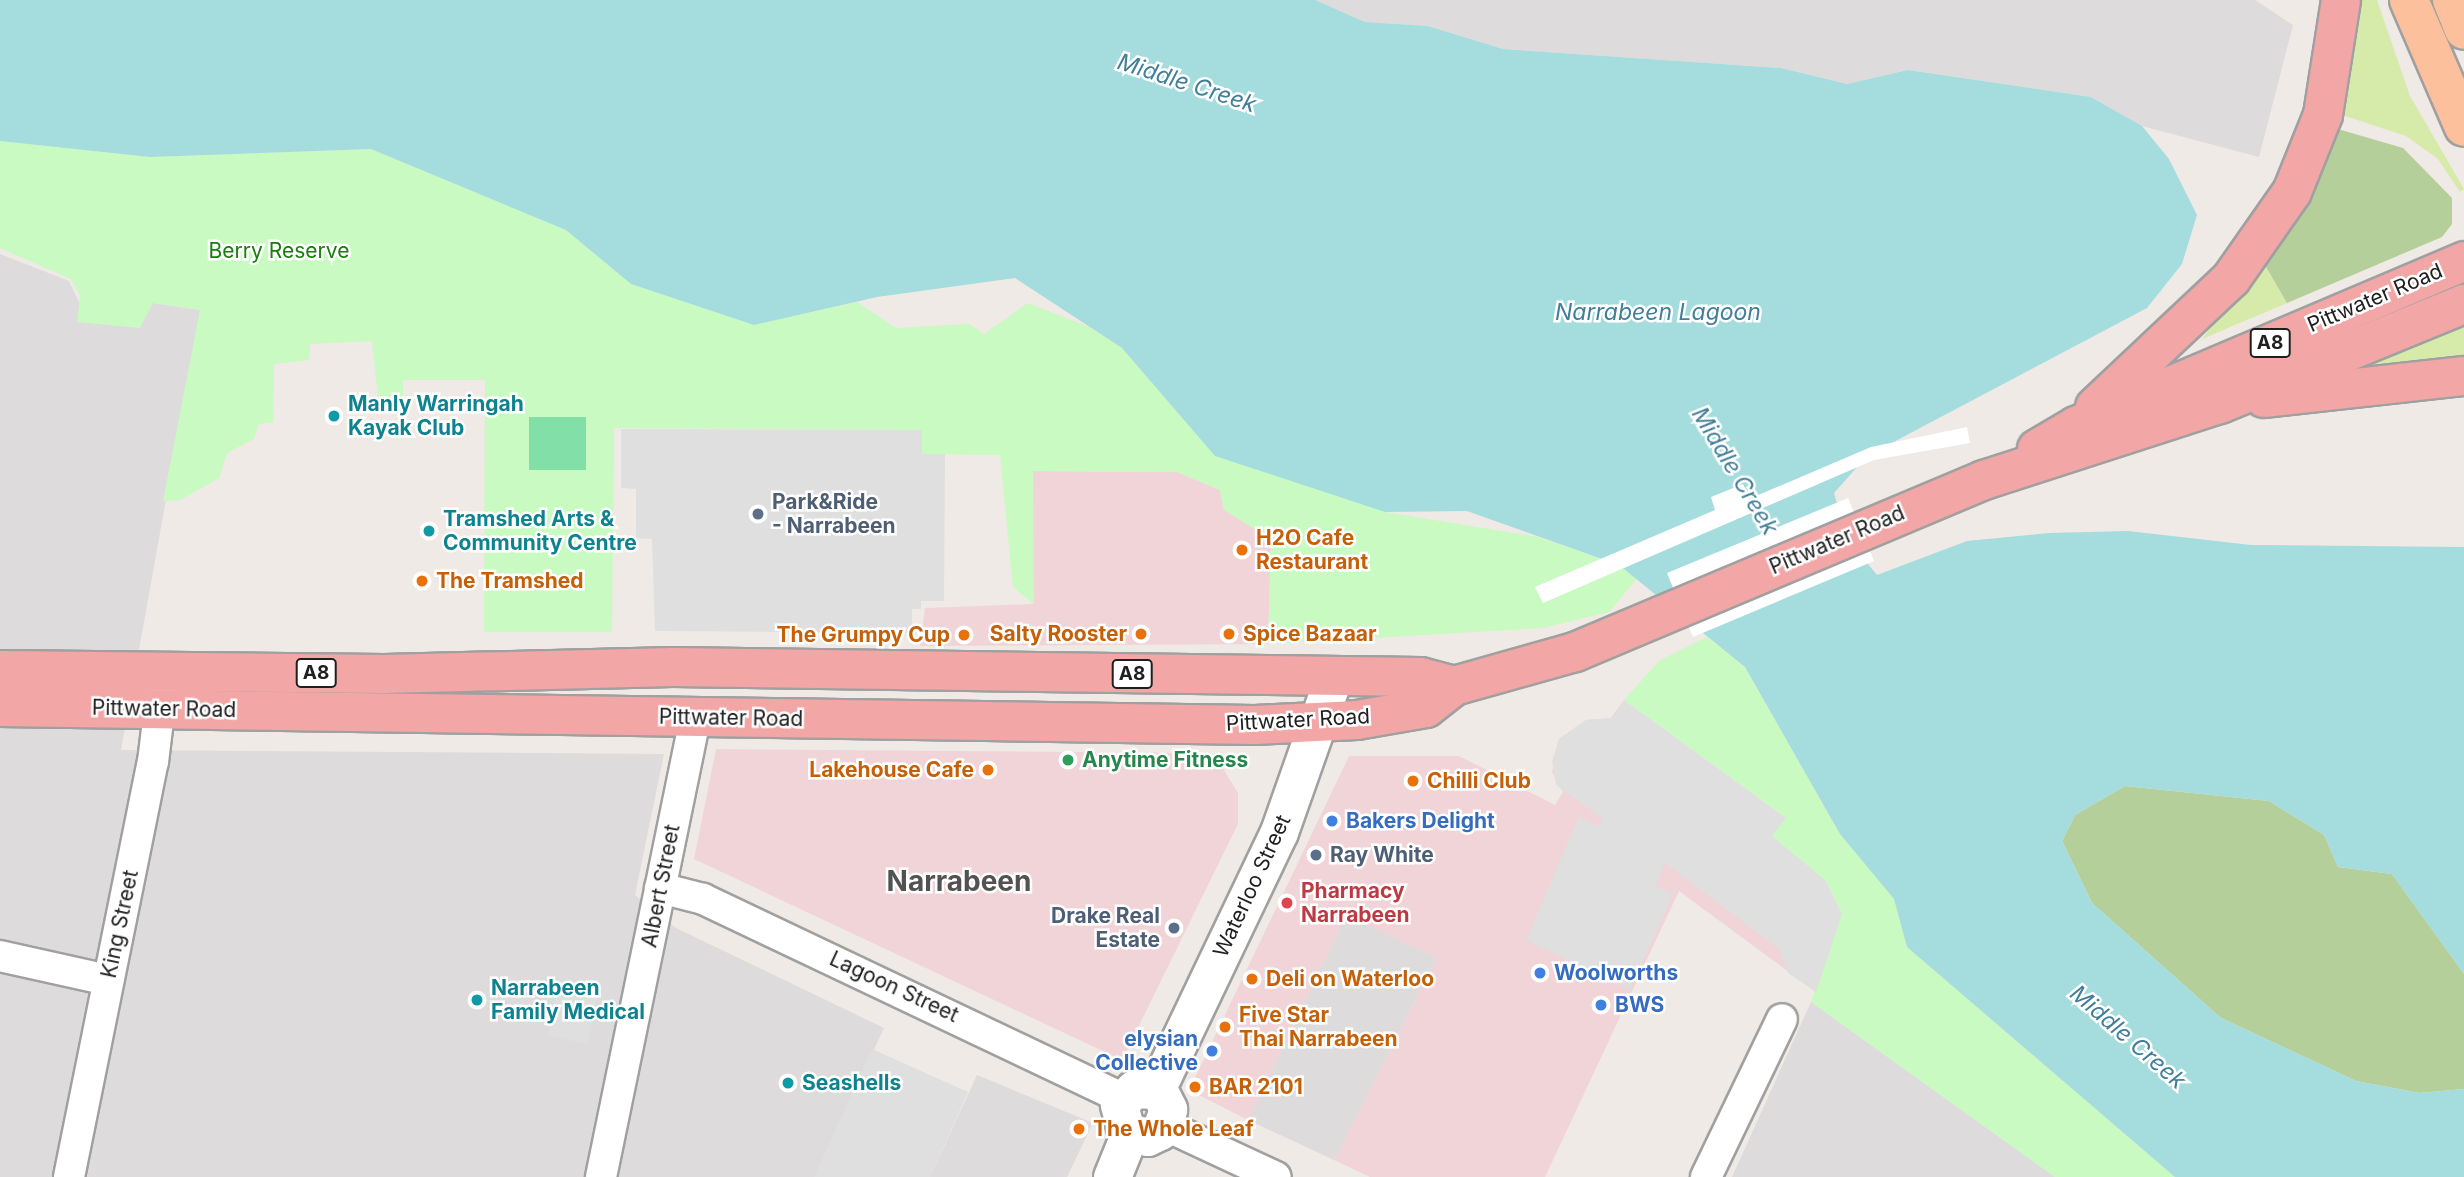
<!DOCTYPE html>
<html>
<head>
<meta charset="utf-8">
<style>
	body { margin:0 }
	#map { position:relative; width:2464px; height:1177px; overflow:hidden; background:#efeae5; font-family:Inter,sans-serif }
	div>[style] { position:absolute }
	.residential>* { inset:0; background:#dddbdc }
	.commercial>* { inset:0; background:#f0d4d8 }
	.grass>* { inset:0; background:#d6eaaa }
	.forest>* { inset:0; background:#b4cf99 }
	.park>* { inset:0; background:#c8fac1 }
	.pitch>* { inset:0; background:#82dfa8 }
	.parking>* { inset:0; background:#dfdfdf }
	.water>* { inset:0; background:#a5dcdd }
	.pier>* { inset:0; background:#fff }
	.roads { filter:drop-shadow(2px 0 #a0a0a0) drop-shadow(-2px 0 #a0a0a0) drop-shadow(0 2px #a0a0a0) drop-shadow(0 -2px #a0a0a0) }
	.minor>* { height:30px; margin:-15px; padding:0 15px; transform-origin:15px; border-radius:15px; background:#fff }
	.tertiary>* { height:37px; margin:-18.5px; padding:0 18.5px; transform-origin:18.5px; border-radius:18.5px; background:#fff }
	.primary>* { height:38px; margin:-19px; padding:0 19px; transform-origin:19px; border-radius:19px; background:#fcc09d }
	.trunk>* { height:38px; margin:-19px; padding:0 19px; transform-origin:19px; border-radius:19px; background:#f2a6a6 }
	.dots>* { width:19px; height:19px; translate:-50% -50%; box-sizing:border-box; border:4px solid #fff; border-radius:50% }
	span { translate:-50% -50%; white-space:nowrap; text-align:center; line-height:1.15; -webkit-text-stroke:5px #fff; paint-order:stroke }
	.shield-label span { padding:2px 5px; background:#fff; border:2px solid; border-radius:5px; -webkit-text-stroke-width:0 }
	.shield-label { font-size:19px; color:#1f1f1f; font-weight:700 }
	.park-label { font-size:21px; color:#197e0b }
	.street-label { font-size:21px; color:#1f1f1f }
	.culture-label { font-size:21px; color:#0d838f; font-weight:700 }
	.left { translate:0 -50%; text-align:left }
	.service-label { font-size:21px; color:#4e5e75; font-weight:700 }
	.right { translate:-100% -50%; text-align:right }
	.food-label { font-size:21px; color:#c56008; font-weight:700 }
	.leisure-label { font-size:21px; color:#27864d; font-weight:700 }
	.shop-label { font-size:21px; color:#366cbe; font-weight:700 }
	.health-label { font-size:21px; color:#be3a42; font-weight:700 }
	.water-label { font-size:23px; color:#417e97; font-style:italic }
	.district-label { font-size:28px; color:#525252; font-weight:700 }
</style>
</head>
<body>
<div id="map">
	<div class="residential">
		<i style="clip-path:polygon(1315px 0,2255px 0,2293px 25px,2259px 157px,2142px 126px,2091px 97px,1908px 70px,1847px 84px,1781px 68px,1503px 49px,1428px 26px,1365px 22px)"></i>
		<i style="clip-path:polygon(0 254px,69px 281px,85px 315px,153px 303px,200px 310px,121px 750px,664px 754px,635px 895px,676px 928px,884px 1028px,815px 1177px,0 1177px)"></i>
		<i style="clip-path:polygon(1346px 914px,1437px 958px,1334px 1160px,1248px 1120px)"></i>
		<i style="clip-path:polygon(1811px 1002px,2055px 1177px,1732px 1177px)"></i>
		<i style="clip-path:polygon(977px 1075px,1093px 1123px,1067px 1177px,930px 1177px)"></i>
	</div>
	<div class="commercial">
		<i style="clip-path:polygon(1033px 471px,1177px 472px,1220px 490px,1224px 510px,1271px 539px,1268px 644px,920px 646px,925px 608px,1033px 604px)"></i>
		<i style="clip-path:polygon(1624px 700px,1816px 992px,1679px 891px,1545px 1177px,1370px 1177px,1334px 1160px,1437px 958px,1346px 915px,1248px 1120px,1189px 1090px,1349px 756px,1459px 756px,1555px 805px,1563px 792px,1552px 772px,1559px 739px,1586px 720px,1611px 718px)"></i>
		<i style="clip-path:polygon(716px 749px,1184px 753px,1221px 765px,1238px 793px,1238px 824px,1122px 1060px,694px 859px)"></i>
	</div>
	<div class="grass">
		<i style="clip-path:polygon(2353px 0,2377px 0,2410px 96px,2464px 189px,2460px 192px,2438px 159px,2406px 136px,2342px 115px)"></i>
		<i style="clip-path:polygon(2262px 260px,2287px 303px,2202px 339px)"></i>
		<i style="clip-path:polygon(2464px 325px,2464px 359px,2328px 373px)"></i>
	</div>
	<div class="forest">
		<i style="clip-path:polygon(2331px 127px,2403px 148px,2452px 198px,2452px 224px,2442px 237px,2287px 303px,2262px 260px)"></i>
		<i style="clip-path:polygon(2125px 786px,2269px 801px,2324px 835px,2338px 867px,2392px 874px,2464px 974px,2464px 1089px,2419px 1093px,2356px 1081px,2221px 1018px,2092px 903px,2062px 841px,2075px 815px)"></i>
	</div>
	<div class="park">
		<i style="clip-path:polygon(0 141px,150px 157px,371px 149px,566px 230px,631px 284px,754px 325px,857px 302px,896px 328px,969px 324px,984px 334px,1028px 303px,1089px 327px,1122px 348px,1215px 456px,1385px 512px,1538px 537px,1619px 565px,1637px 578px,1609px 612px,1543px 628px,1268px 644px,1271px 539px,1224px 510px,1220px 490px,1177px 472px,1033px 471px,1034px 604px,1013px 587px,1000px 455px,922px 454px,922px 430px,614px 428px,612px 632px,484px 632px,485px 380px,403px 380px,403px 397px,378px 397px,372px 341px,310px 344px,309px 360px,274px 364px,273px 422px,259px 424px,254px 439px,227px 453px,219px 478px,180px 500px,163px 501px,200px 310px,153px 303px,140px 328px,77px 322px,80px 296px,71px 279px,0 248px)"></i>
		<i style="clip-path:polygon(1707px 637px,1745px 667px,1840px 834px,1894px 899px,1907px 947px,2175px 1177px,2055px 1177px,1811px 1002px,1842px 914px,1825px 880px,1772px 836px,1785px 817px,1624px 700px,1659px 661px)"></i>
	</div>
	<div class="pitch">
		<i style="clip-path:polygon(529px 417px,586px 417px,586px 470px,529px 470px)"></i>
	</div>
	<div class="parking">
		<i style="clip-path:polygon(621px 429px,922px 430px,922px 454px,945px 454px,944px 601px,921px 601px,921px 609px,912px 609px,912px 633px,655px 631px,652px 539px,636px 538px,636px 489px,621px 488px)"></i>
		<i style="clip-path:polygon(1624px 700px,1786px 818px,1772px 836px,1825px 880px,1842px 914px,1816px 992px,1788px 973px,1779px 949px,1665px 863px,1655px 886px,1673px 894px,1630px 990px,1526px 940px,1579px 817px,1598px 826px,1603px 819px,1556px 785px,1552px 762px,1559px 739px,1586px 720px,1611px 718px)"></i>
		<i style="clip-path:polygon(558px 986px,598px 994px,588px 1044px,548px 1036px)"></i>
		<i style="clip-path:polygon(872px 1049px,968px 1092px,930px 1177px,814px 1177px)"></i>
	</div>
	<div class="water">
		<i style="clip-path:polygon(0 0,1315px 0,1365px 22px,1428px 26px,1503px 49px,1781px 68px,1847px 84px,1908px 70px,2091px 97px,2142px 126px,2169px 159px,2197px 215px,2182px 264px,2147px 308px,1867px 456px,1834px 493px,1847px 538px,1877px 575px,1967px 541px,2049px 533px,2128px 531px,2251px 545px,2464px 547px,2464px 974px,2392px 874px,2338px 867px,2324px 835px,2269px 801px,2125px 786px,2075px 815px,2062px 841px,2092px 903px,2221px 1018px,2356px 1081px,2419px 1093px,2464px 1089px,2464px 1177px,2175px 1177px,1907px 947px,1894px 899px,1840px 834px,1745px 667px,1619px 565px,1467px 511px,1385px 512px,1215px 456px,1122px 348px,1015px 278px,877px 297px,754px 325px,631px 284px,566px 230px,371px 149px,150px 157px,0 141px)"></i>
	</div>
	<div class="pier">
		<i style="clip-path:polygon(1967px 427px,1970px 443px,1874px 460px,1543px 603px,1535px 587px,1715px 510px,1711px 497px,1743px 484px,1749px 499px,1871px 447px)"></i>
		<i style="clip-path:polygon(1848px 498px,1874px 561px,1693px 637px,1667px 573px)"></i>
	</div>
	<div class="roads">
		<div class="minor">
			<i style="left:660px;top:888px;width:44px;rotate:14.3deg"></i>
			<i style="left:703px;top:899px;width:464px;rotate:25.4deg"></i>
			<i style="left:0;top:956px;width:111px;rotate:12.5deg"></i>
			<i style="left:1164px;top:1125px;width:123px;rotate:24.9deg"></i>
			<i style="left:69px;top:1177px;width:423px;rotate:-78.6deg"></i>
			<i style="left:153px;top:762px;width:75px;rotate:-83.1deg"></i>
			<i style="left:601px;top:1177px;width:469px;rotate:-78.4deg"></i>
			<i style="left:1706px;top:1177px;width:175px;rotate:-64.3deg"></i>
		</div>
		<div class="tertiary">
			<i style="left:1161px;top:1095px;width:16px;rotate:63deg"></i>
			<i style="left:1168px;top:1109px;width:23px;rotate:110deg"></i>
			<i style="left:1160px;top:1131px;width:14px;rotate:155deg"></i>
			<i style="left:1147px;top:1137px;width:22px;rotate:-164deg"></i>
			<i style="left:1126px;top:1131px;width:28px;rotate:-105deg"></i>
			<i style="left:1119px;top:1104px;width:21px;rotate:-45deg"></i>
			<i style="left:1134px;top:1089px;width:21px;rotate:3deg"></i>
			<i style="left:1155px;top:1090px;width:17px;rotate:-62deg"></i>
			<i style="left:1163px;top:1075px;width:269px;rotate:-64.5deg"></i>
			<i style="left:1279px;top:832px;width:165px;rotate:-70.6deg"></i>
			<i style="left:1112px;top:1177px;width:32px;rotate:-68deg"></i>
		</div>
		<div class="primary">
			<i style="left:2409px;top:0;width:138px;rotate:66.6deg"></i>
			<i style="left:2452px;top:0;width:32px;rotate:68deg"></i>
		</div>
		<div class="trunk">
			<i style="left:2264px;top:398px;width:201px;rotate:-6.3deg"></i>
			<i style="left:2095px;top:407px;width:187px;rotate:-43.3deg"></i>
			<i style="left:2231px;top:279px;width:106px;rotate:-55deg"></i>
			<i style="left:2292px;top:192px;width:83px;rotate:-68.1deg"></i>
			<i style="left:2323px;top:115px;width:116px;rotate:-81.1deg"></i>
			<i style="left:2037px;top:449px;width:45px;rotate:-30.5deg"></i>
			<i style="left:2076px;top:426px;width:422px;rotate:-23deg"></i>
			<i style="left:0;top:670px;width:384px;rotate:0.6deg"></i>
			<i style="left:384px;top:674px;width:289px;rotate:-1.4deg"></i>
			<i style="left:673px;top:667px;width:748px;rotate:0.77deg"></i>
			<i style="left:1421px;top:677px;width:34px;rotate:15deg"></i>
			<i style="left:0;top:707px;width:1255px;rotate:0.82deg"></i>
			<i style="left:1255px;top:725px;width:102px;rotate:-2.8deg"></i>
			<i style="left:1357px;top:720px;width:70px;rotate:-9.9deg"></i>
			<i style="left:1426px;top:708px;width:36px;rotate:-38deg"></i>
			<i style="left:1454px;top:686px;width:126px;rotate:-15.7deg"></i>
			<i style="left:1575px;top:652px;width:444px;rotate:-22.8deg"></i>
			<i style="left:1984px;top:480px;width:248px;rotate:-17.9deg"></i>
			<i style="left:2220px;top:404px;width:264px;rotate:-22.3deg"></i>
		</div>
	</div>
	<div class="dots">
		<i style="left:334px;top:416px;background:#0f9aa8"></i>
		<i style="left:758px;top:514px;background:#5c6f8a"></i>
		<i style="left:429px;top:531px;background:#0f9aa8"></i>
		<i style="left:1242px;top:550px;background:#e8710a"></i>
		<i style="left:422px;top:581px;background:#e8710a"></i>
		<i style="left:1141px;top:634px;background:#e8710a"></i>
		<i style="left:1229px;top:634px;background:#e8710a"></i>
		<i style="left:964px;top:635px;background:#e8710a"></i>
		<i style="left:1068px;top:760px;background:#2e9e5b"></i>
		<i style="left:988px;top:770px;background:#e8710a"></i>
		<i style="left:1413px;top:781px;background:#e8710a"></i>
		<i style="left:1332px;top:821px;background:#3f7fe0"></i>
		<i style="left:1316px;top:855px;background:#5c6f8a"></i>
		<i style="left:1287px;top:903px;background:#e0444e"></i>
		<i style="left:1174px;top:928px;background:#5c6f8a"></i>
		<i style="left:1540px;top:973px;background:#3f7fe0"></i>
		<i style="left:1252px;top:979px;background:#e8710a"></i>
		<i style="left:477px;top:1000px;background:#0f9aa8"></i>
		<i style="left:1601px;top:1005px;background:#3f7fe0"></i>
		<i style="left:1225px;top:1027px;background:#e8710a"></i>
		<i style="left:1212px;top:1051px;background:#3f7fe0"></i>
		<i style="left:788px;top:1083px;background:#0f9aa8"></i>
		<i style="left:1195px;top:1087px;background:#e8710a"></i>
		<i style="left:1079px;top:1129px;background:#e8710a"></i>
	</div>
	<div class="shield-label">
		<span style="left:2270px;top:343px">A8</span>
		<span style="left:316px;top:673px">A8</span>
		<span style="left:1132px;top:674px">A8</span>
	</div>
	<div class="park-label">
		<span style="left:279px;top:251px">Berry Reserve</span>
	</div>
	<div class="street-label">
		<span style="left:2375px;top:298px;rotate:-23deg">Pittwater Road</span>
		<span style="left:1837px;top:540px;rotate:-23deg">Pittwater Road</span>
		<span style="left:164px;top:709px;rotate:1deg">Pittwater Road</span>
		<span style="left:731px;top:718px;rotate:1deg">Pittwater Road</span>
		<span style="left:1298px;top:720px;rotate:-3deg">Pittwater Road</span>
		<span style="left:661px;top:886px;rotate:-79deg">Albert Street</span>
		<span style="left:1252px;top:886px;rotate:-65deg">Waterloo Street</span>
		<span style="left:120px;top:924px;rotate:-78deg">King Street</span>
		<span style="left:894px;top:987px;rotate:25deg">Lagoon Street</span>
	</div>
	<div class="culture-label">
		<span class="left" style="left:348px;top:416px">Manly Warringah<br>Kayak Club</span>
		<span class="left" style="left:443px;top:531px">Tramshed Arts &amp;<br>Community Centre</span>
		<span class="left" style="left:491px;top:1000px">Narrabeen<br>Family Medical</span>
		<span class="left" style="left:802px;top:1083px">Seashells</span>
	</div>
	<div class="service-label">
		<span class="left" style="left:772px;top:514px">Park&amp;Ride<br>- Narrabeen</span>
		<span class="left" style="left:1330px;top:855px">Ray White</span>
		<span class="right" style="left:1160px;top:928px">Drake Real<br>Estate</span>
	</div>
	<div class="food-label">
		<span class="left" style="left:1256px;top:550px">H2O Cafe<br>Restaurant</span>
		<span class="left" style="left:436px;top:581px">The Tramshed</span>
		<span class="right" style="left:1127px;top:634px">Salty Rooster</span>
		<span class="left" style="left:1243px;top:634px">Spice Bazaar</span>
		<span class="right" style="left:950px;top:635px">The Grumpy Cup</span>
		<span class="right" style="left:974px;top:770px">Lakehouse Cafe</span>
		<span class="left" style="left:1427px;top:781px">Chilli Club</span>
		<span class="left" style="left:1266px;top:979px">Deli on Waterloo</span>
		<span class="left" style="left:1239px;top:1027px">Five Star<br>Thai Narrabeen</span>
		<span class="left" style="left:1209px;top:1087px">BAR 2101</span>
		<span class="left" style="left:1093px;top:1129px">The Whole Leaf</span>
	</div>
	<div class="leisure-label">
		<span class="left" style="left:1082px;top:760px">Anytime Fitness</span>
	</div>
	<div class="shop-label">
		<span class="left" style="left:1346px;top:821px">Bakers Delight</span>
		<span class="left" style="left:1554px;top:973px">Woolworths</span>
		<span class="left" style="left:1615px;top:1005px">BWS</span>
		<span class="right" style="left:1198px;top:1051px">elysian<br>Collective</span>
	</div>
	<div class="health-label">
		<span class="left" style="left:1301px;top:903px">Pharmacy<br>Narrabeen</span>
	</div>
	<div class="water-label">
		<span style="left:1187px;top:83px;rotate:18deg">Middle Creek</span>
		<span style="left:1658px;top:312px">Narrabeen Lagoon</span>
		<span style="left:1735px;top:471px;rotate:59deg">Middle Creek</span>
		<span style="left:2128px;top:1037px;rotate:41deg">Middle Creek</span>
	</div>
	<div class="district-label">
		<span style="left:959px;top:881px">Narrabeen</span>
	</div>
</div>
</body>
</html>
